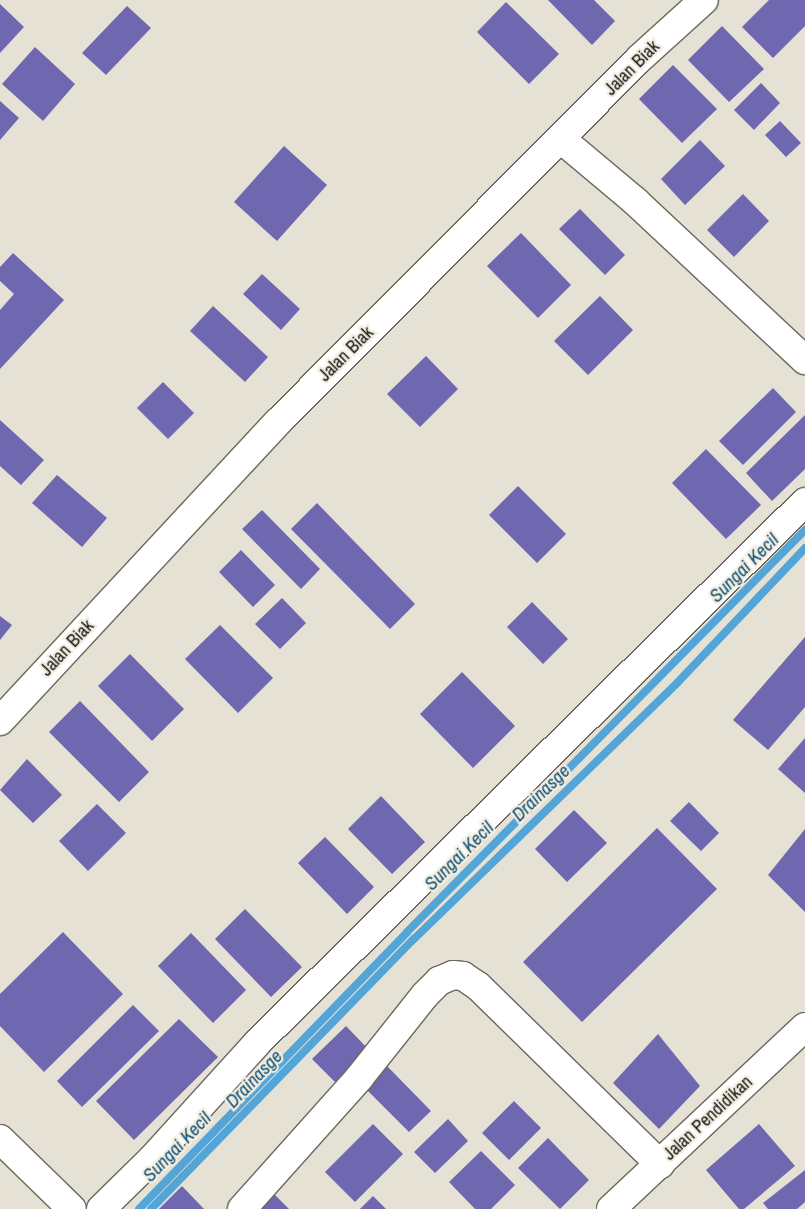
<!DOCTYPE html>
<html>
<head>
<meta charset="utf-8">
<style>
	body { margin:0 }
	#map { position:relative; width:805px; height:1209px; overflow:hidden; background:#e5e1d5; font-family:"Archivo Narrow",sans-serif }
	div>[style] { position:absolute }
	.stream>* { height:8px; margin:-4px; padding:0 4px; transform-origin:4px; border-radius:4px; background:#53a5d8 }
	.building>* { inset:0; background:#6f67af }
	.roads { filter:drop-shadow(1px 0 #6c695e) drop-shadow(-1px 0 #6c695e) drop-shadow(0 1px #6c695e) drop-shadow(0 -1px #6c695e) }
	.minor>* { height:28px; margin:-14px; padding:0 14px; transform-origin:14px; border-radius:14px; background:#fff }
	span { translate:-50% -50%; white-space:nowrap; text-align:center; line-height:1.15; -webkit-text-stroke:4.5px #f2eee2; paint-order:stroke }
	.street-label { font-size:18px; color:#171511 }
	.water-label { font-size:19px; color:#125174; font-style:italic }
</style>
</head>
<body>
<div id="map">
	<div class="stream">
		<i style="left:139px;top:1209px;width:385px;rotate:-45.9deg"></i>
		<i style="left:407px;top:932px;width:566px;rotate:-45.29deg"></i>
		<i style="left:151px;top:1209px;width:377px;rotate:-45.8deg"></i>
		<i style="left:414px;top:939px;width:368px;rotate:-44.2deg"></i>
		<i style="left:678px;top:682px;width:185px;rotate:-46.5deg"></i>
	</div>
	<div class="building">
		<i style="clip-path:polygon(548px 0,594px 0,615px 21px,592px 45px)"></i>
		<i style="clip-path:polygon(769px 0,805px 0,805px 26px,773px 58px,742px 27px)"></i>
		<i style="clip-path:polygon(506px 2px,559px 54px,529px 84px,477px 32px)"></i>
		<i style="clip-path:polygon(0 4px,24px 27px,0 53px)"></i>
		<i style="clip-path:polygon(127px 6px,151px 28px,106px 75px,82px 53px)"></i>
		<i style="clip-path:polygon(722px 26px,764px 69px,729px 102px,688px 60px)"></i>
		<i style="clip-path:polygon(35px 47px,75px 84px,43px 121px,2px 84px)"></i>
		<i style="clip-path:polygon(673px 65px,717px 109px,682px 143px,639px 99px)"></i>
		<i style="clip-path:polygon(761px 83px,780px 103px,754px 130px,734px 110px)"></i>
		<i style="clip-path:polygon(0 101px,19px 118px,0 140px)"></i>
		<i style="clip-path:polygon(780px 121px,801px 143px,786px 157px,765px 135px)"></i>
		<i style="clip-path:polygon(700px 140px,725px 166px,685px 205px,661px 179px)"></i>
		<i style="clip-path:polygon(284px 146px,327px 185px,277px 241px,234px 202px)"></i>
		<i style="clip-path:polygon(743px 194px,769px 221px,734px 257px,707px 230px)"></i>
		<i style="clip-path:polygon(580px 209px,625px 255px,605px 275px,559px 229px)"></i>
		<i style="clip-path:polygon(521px 233px,571px 285px,538px 318px,487px 266px)"></i>
		<i style="clip-path:polygon(13px 253px,64px 300px,0 369px,0 310px,14px 294px,0 281px,0 267px)"></i>
		<i style="clip-path:polygon(262px 274px,300px 309px,281px 330px,243px 294px)"></i>
		<i style="clip-path:polygon(600px 296px,633px 330px,588px 375px,554px 341px)"></i>
		<i style="clip-path:polygon(213px 306px,268px 357px,245px 382px,190px 331px)"></i>
		<i style="clip-path:polygon(426px 356px,458px 389px,420px 427px,387px 394px)"></i>
		<i style="clip-path:polygon(163px 382px,194px 413px,168px 439px,137px 408px)"></i>
		<i style="clip-path:polygon(773px 388px,796px 412px,743px 465px,719px 441px)"></i>
		<i style="clip-path:polygon(805px 415px,805px 469px,772px 501px,746px 473px)"></i>
		<i style="clip-path:polygon(0 420px,44px 460px,21px 485px,0 466px)"></i>
		<i style="clip-path:polygon(706px 449px,761px 505px,726px 539px,672px 483px)"></i>
		<i style="clip-path:polygon(57px 475px,107px 518px,82px 547px,32px 503px)"></i>
		<i style="clip-path:polygon(518px 486px,566px 534px,537px 563px,489px 515px)"></i>
		<i style="clip-path:polygon(317px 503px,415px 604px,390px 629px,291px 529px)"></i>
		<i style="clip-path:polygon(262px 510px,320px 569px,301px 589px,242px 529px)"></i>
		<i style="clip-path:polygon(241px 550px,275px 585px,253px 607px,219px 572px)"></i>
		<i style="clip-path:polygon(282px 598px,306px 623px,280px 649px,255px 624px)"></i>
		<i style="clip-path:polygon(532px 602px,568px 639px,543px 664px,507px 627px)"></i>
		<i style="clip-path:polygon(0 616px,12px 625px,0 640px)"></i>
		<i style="clip-path:polygon(220px 625px,273px 678px,238px 713px,185px 659px)"></i>
		<i style="clip-path:polygon(805px 637px,805px 707px,768px 750px,733px 720px)"></i>
		<i style="clip-path:polygon(130px 654px,184px 709px,152px 741px,98px 686px)"></i>
		<i style="clip-path:polygon(462px 672px,515px 726px,473px 768px,420px 714px)"></i>
		<i style="clip-path:polygon(80px 701px,149px 772px,119px 802px,49px 732px)"></i>
		<i style="clip-path:polygon(805px 738px,805px 793px,778px 769px)"></i>
		<i style="clip-path:polygon(27px 759px,62px 795px,33px 823px,0 790px)"></i>
		<i style="clip-path:polygon(381px 796px,425px 842px,392px 874px,348px 829px)"></i>
		<i style="clip-path:polygon(689px 802px,719px 833px,701px 851px,670px 821px)"></i>
		<i style="clip-path:polygon(97px 804px,126px 833px,88px 871px,59px 841px)"></i>
		<i style="clip-path:polygon(574px 810px,607px 843px,567px 882px,535px 849px)"></i>
		<i style="clip-path:polygon(657px 828px,717px 889px,582px 1022px,523px 962px)"></i>
		<i style="clip-path:polygon(805px 829px,805px 912px,768px 875px)"></i>
		<i style="clip-path:polygon(325px 837px,374px 887px,347px 914px,298px 863px)"></i>
		<i style="clip-path:polygon(245px 909px,302px 967px,271px 997px,215px 939px)"></i>
		<i style="clip-path:polygon(63px 932px,123px 994px,44px 1072px,0 1026px,0 994px)"></i>
		<i style="clip-path:polygon(191px 933px,246px 990px,213px 1023px,158px 966px)"></i>
		<i style="clip-path:polygon(133px 1005px,159px 1031px,82px 1107px,57px 1081px)"></i>
		<i style="clip-path:polygon(179px 1019px,218px 1057px,134px 1140px,96px 1101px)"></i>
		<i style="clip-path:polygon(346px 1026px,368px 1049px,335px 1082px,312px 1059px)"></i>
		<i style="clip-path:polygon(658px 1034px,700px 1086px,659px 1129px,613px 1083px)"></i>
		<i style="clip-path:polygon(386px 1065px,431px 1111px,409px 1132px,364px 1087px)"></i>
		<i style="clip-path:polygon(514px 1101px,541px 1128px,509px 1160px,482px 1133px)"></i>
		<i style="clip-path:polygon(448px 1119px,468px 1141px,435px 1173px,414px 1152px)"></i>
		<i style="clip-path:polygon(373px 1124px,403px 1154px,355px 1202px,325px 1172px)"></i>
		<i style="clip-path:polygon(759px 1124px,795px 1166px,744px 1209px,739px 1209px,706px 1170px)"></i>
		<i style="clip-path:polygon(548px 1138px,589px 1180px,560px 1209px,518px 1168px)"></i>
		<i style="clip-path:polygon(481px 1151px,515px 1185px,491px 1209px,475px 1209px,449px 1182px)"></i>
		<i style="clip-path:polygon(805px 1170px,805px 1202px,797px 1209px,768px 1209px,763px 1203px)"></i>
		<i style="clip-path:polygon(182px 1186px,204px 1209px,159px 1209px)"></i>
		<i style="clip-path:polygon(273px 1193px,289px 1209px,256px 1209px)"></i>
		<i style="clip-path:polygon(373px 1196px,386px 1209px,360px 1209px)"></i>
	</div>
	<div class="roads">
		<div class="minor">
			<i style="left:561px;top:139px;width:97px;rotate:40deg"></i>
			<i style="left:635px;top:201px;width:233px;rotate:43.1deg"></i>
			<i style="left:0;top:721px;width:408px;rotate:-47.1deg"></i>
			<i style="left:278px;top:422px;width:513px;rotate:-45.16deg"></i>
			<i style="left:640px;top:58px;width:86px;rotate:-42.2deg"></i>
			<i style="left:0;top:1139px;width:100px;rotate:44.2deg"></i>
			<i style="left:101px;top:1209px;width:71px;rotate:-44.4deg"></i>
			<i style="left:152px;top:1159px;width:156px;rotate:-47.8deg"></i>
			<i style="left:257px;top:1043px;width:770px;rotate:-44.63deg"></i>
			<i style="left:242px;top:1209px;width:176px;rotate:-48.2deg"></i>
			<i style="left:359px;top:1078px;width:106px;rotate:-51.5deg"></i>
			<i style="left:425px;top:995px;width:20px;rotate:-45deg"></i>
			<i style="left:439px;top:981px;width:15px;rotate:-23deg"></i>
			<i style="left:453px;top:975px;width:10px;rotate:6deg"></i>
			<i style="left:463px;top:976px;width:18px;rotate:34deg"></i>
			<i style="left:478px;top:986px;width:255px;rotate:44.4deg"></i>
			<i style="left:611px;top:1209px;width:266px;rotate:-43.2deg"></i>
		</div>
	</div>
	<div class="street-label">
		<span style="left:632px;top:68px;rotate:-45deg">Jalan Biak</span>
		<span style="left:346px;top:354px;rotate:-45deg">Jalan Biak</span>
		<span style="left:67px;top:648px;rotate:-47deg">Jalan Biak</span>
		<span style="left:708px;top:1118px;rotate:-43deg">Jalan Pendidikan</span>
	</div>
	<div class="water-label">
		<span style="left:744px;top:568px;rotate:-45deg">Sungai Kecil</span>
		<span style="left:541px;top:793px;rotate:-44deg">Drainasge</span>
		<span style="left:459px;top:856px;rotate:-45deg">Sungai Kecil</span>
		<span style="left:254px;top:1079px;rotate:-46deg">Drainasge</span>
		<span style="left:177px;top:1147px;rotate:-46deg">Sungai Kecil</span>
	</div>
</div>
</body>
</html>
